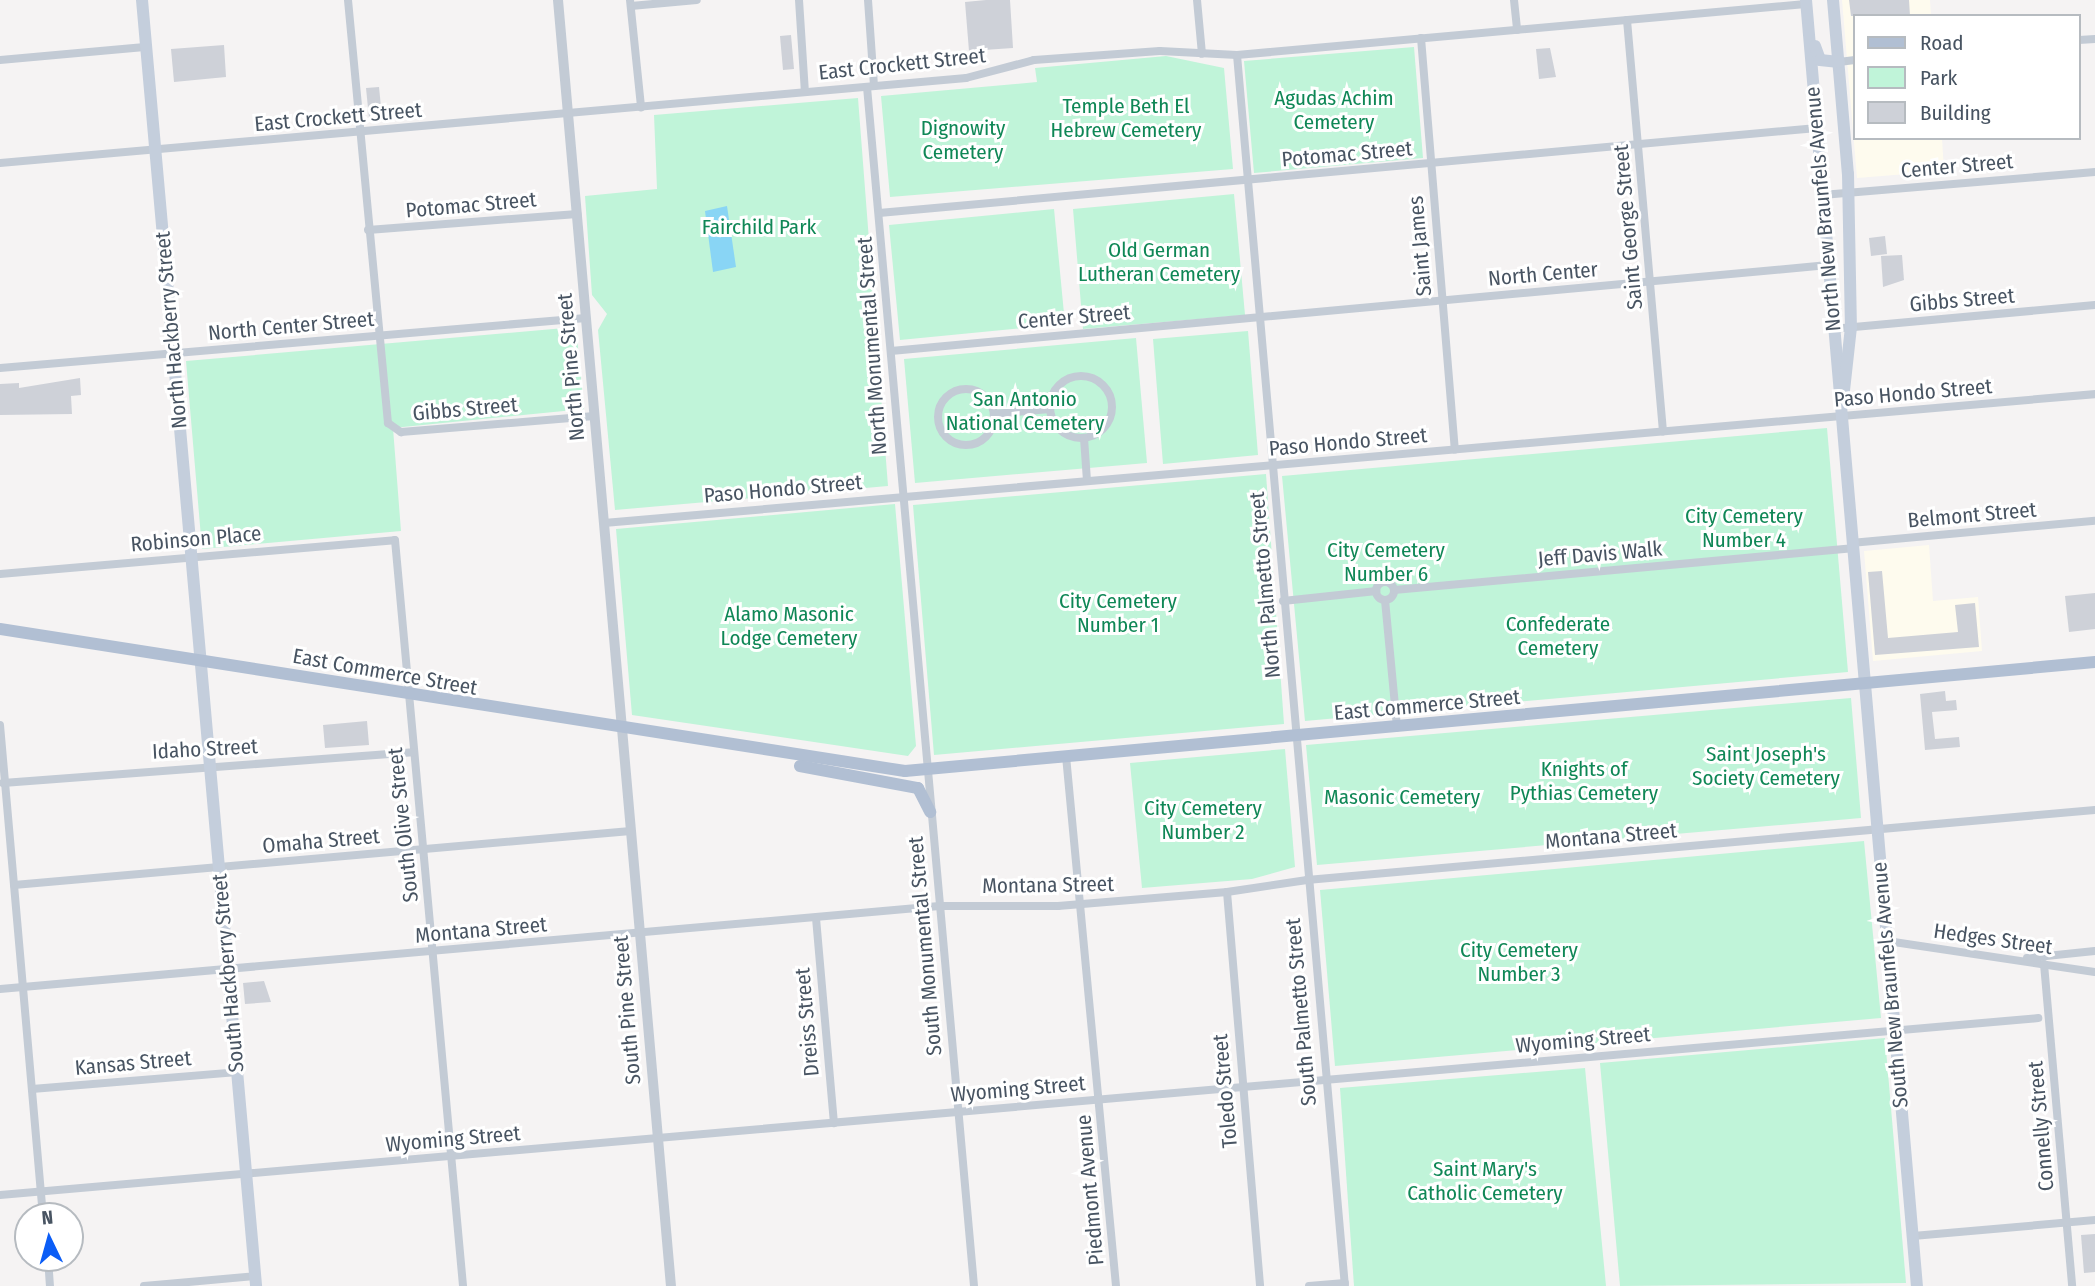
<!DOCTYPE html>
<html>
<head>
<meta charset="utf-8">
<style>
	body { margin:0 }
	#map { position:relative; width:2095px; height:1286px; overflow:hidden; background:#f5f3f3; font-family:"Fira Sans Condensed",sans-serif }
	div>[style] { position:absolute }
	.commercial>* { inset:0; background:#fefbee }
	.green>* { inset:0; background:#c0f4d9 }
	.water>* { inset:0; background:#89d5f5 }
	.building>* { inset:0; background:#ced1d8 }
	.minor>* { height:8px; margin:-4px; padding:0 4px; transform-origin:4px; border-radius:4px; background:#c3cbd5 }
	.minor>.ring { margin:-4px; padding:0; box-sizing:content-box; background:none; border:8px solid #c3cbd5; border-radius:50% }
	.tertiary>* { height:10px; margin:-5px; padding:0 5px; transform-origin:5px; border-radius:5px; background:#c3cbd5 }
	.secondary>* { height:12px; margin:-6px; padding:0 6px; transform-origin:6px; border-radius:6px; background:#c4cedc }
	.primary>* { height:12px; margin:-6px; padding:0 6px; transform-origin:6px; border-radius:6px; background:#b1bfd3 }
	span { translate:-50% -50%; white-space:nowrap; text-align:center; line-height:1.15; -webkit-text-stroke:6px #fff; paint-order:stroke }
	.street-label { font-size:21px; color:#485462 }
	.park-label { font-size:21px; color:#0f8756 }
	.legend { position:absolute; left:1853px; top:14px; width:228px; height:126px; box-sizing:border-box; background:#fff; border:2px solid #b6bbc0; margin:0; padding:9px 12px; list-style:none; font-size:21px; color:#485462 }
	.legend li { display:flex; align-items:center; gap:14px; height:35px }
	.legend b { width:35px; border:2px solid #b6bbc0 }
	.north { position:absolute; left:14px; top:1202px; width:70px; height:70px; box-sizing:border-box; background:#fff; border:2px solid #b6bbc0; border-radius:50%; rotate:355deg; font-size:19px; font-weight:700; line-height:28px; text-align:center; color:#485462 }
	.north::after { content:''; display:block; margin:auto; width:24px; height:32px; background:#0b5df6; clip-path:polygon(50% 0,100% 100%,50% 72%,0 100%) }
</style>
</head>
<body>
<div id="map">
	<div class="commercial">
		<i style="clip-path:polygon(1842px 0,1930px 0,1931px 16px,1855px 16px,1855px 138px,1942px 138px,1944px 171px,1857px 178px)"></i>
		<i style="clip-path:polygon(1929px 545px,1933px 601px,1978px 597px,1982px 651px,1873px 661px,1864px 551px)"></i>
	</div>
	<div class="green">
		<i style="clip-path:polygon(1414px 47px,1423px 158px,1254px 173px,1244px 61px)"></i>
		<i style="clip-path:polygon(1166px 56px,1224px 68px,1233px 169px,890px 197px,881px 96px,1037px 82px,1035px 68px)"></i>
		<i style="clip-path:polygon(858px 98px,888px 486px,615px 510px,598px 330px,607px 314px,592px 295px,585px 196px,657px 189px,654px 115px)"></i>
		<i style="clip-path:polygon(1234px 194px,1245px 315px,1083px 329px,1073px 209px)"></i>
		<i style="clip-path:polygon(1054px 209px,1065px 324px,900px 340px,889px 225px)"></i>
		<i style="clip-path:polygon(576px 327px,584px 409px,393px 428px,401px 531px,202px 549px,186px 361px)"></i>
		<i style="clip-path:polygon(1248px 331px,1258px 455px,1163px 464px,1153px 339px)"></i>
		<i style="clip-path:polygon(1136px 338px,1147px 463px,915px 483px,904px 359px)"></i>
		<i style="clip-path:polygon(1827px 428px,1848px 672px,1305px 721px,1282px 476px)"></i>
		<i style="clip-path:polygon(1266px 474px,1284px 724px,934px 755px,913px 505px)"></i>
		<i style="clip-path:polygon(895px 504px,916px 746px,908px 756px,632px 715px,616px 529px)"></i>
		<i style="clip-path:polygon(1851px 698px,1861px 818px,1317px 865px,1306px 745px)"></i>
		<i style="clip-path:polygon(1285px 749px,1295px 867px,1252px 879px,1142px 888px,1130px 763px)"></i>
		<i style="clip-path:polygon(1864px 841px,1881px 1018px,1335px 1066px,1320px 890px)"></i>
		<i style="clip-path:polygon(1885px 1038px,1906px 1283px,1620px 1286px,1600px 1063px)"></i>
		<i style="clip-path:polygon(1585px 1068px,1606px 1286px,1354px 1286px,1340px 1088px)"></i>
	</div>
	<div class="water">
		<i style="clip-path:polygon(727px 206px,736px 267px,713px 272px,705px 211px)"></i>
	</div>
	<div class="building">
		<i style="clip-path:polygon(986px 0,1010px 0,1013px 48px,969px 51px,965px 2px)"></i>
		<i style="clip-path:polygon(1849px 0,1909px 0,1910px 16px,1851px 16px)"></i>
		<i style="clip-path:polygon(791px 35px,794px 69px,783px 70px,780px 36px)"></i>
		<i style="clip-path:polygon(224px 45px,226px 77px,174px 82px,171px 49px)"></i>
		<i style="clip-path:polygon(1550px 48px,1556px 77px,1539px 79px,1536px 49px)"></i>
		<i style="clip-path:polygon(379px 87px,382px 117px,369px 118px,366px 88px)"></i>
		<i style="clip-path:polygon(1885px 236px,1887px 254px,1871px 256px,1869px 238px)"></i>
		<i style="clip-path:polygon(1902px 255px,1904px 280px,1883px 287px,1881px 256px)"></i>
		<i style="clip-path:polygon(80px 378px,81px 395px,71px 396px,72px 414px,0 415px,0 384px,19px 383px,19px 388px)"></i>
		<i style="clip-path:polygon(1882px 571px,1888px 638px,1958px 632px,1955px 605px,1975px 603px,1979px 647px,1875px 655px,1868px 572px)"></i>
		<i style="clip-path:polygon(2095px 593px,2095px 629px,2069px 632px,2065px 596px)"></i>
		<i style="clip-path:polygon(1945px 691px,1946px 701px,1956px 700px,1957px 710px,1932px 712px,1935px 739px,1959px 737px,1960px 747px,1925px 750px,1920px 694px)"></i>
		<i style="clip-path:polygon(367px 721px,369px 745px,325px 748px,323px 725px)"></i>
		<i style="clip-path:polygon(264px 981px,271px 1002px,245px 1004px,243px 983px)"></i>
		<i style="clip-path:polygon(2095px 1234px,2095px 1272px,2084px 1273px,2081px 1235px)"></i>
	</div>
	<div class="minor">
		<i style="left:348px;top:0;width:425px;rotate:84.6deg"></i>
		<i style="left:388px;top:423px;width:16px;rotate:35deg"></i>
		<i style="left:401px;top:432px;width:194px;rotate:-4.7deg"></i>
		<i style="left:630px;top:0;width:108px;rotate:84.1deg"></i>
		<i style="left:799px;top:0;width:92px;rotate:86.3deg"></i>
		<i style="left:868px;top:0;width:86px;rotate:86deg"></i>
		<i style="left:1197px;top:0;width:54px;rotate:84.7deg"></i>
		<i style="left:1514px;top:0;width:30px;rotate:84deg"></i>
		<i style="left:631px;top:6px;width:66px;rotate:-5.2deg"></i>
		<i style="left:1627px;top:20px;width:413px;rotate:85deg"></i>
		<i style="left:1421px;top:38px;width:413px;rotate:85.3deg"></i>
		<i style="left:2079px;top:40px;width:16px;rotate:-4deg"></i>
		<i style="left:1237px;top:55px;width:1236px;rotate:84.99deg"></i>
		<i style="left:0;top:60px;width:148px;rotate:-5.1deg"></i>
		<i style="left:1839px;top:62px;width:16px;rotate:-7deg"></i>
		<i style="left:867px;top:87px;width:1204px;rotate:84.9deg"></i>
		<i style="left:0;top:163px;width:970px;rotate:-5.03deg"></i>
		<i style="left:966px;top:78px;width:70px;rotate:-14.8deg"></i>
		<i style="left:1034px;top:60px;width:126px;rotate:-4.1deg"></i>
		<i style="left:1160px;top:51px;width:77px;rotate:3deg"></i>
		<i style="left:1237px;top:55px;width:571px;rotate:-5.12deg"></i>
		<i style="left:1822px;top:195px;width:274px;rotate:-4.8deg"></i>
		<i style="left:879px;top:213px;width:942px;rotate:-5.18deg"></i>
		<i style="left:368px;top:230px;width:210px;rotate:-4.4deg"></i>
		<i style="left:1832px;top:329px;width:264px;rotate:-5.2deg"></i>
		<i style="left:891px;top:351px;width:941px;rotate:-5.24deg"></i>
		<i style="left:0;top:368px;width:588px;rotate:-4.88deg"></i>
		<i class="ring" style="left:1050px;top:376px;width:54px;height:54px"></i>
		<i class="ring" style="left:938px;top:389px;width:48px;height:48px"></i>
		<i style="left:994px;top:414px;width:56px;rotate:-5.1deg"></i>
		<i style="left:1084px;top:438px;width:43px;rotate:86deg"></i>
		<i style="left:604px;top:523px;width:1497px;rotate:-4.94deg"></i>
		<i style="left:1851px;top:543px;width:245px;rotate:-5.2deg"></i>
		<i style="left:0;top:574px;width:396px;rotate:-4.9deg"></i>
		<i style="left:395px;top:540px;width:749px;rotate:84.79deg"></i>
		<i class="ring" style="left:1376px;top:582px;width:10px;height:10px"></i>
		<i style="left:1394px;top:590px;width:460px;rotate:-5.2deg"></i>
		<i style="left:1385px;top:600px;width:128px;rotate:84.6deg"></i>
		<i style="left:1283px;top:601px;width:94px;rotate:-6.1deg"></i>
		<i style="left:0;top:725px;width:493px;rotate:85deg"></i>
		<i style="left:1066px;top:756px;width:532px;rotate:84.61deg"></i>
		<i style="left:3px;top:783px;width:411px;rotate:-4.3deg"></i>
		<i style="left:14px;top:885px;width:619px;rotate:-5deg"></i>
		<i style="left:1227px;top:892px;width:395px;rotate:85.2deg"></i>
		<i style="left:816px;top:918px;width:206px;rotate:85deg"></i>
		<i style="left:1887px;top:941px;width:210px;rotate:8.5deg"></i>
		<i style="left:2027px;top:958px;width:68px;rotate:-5.9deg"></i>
		<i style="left:2044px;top:964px;width:323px;rotate:85deg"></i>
		<i style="left:0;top:989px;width:943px;rotate:-5.05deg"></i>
		<i style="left:939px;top:906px;width:119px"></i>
		<i style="left:1058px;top:906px;width:170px;rotate:-4.7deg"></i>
		<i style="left:1227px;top:892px;width:81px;rotate:-8.5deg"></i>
		<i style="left:1307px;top:880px;width:791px;rotate:-5.08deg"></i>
		<i style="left:32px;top:1089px;width:206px;rotate:-4.7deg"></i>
		<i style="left:0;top:1195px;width:2046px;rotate:-4.96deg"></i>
		<i style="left:1913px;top:1236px;width:183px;rotate:-5deg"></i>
		<i style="left:48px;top:1258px;width:28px;rotate:86deg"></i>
		<i style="left:144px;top:1286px;width:111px;rotate:-5.1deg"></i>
		<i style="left:1309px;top:1286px;width:36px;rotate:-5deg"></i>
	</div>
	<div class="tertiary">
		<i style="left:558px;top:0;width:1291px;rotate:84.98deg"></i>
	</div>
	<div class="secondary">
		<i style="left:142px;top:0;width:1291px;rotate:84.93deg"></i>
		<i style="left:1806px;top:0;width:1291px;rotate:85.07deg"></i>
		<i style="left:1833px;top:0;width:175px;rotate:85.1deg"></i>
		<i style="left:1848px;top:174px;width:153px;rotate:88.9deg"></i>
		<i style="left:1851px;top:327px;width:73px;rotate:96.3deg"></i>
		<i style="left:1815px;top:46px;width:15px;rotate:70deg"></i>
		<i style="left:1820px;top:60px;width:19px;rotate:6deg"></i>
	</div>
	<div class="primary">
		<i style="left:0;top:629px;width:916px;rotate:8.92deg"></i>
		<i style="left:905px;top:771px;width:1195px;rotate:-5.23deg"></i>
		<i style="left:800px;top:766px;width:120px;rotate:10.6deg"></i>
		<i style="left:918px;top:788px;width:27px;rotate:63deg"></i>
	</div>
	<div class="street-label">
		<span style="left:902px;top:64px;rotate:-6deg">East Crockett Street</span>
		<span style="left:338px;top:117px;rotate:-5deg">East Crockett Street</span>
		<span style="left:1347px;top:154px;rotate:-5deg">Potomac Street</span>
		<span style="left:1957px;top:166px;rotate:-5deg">Center Street</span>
		<span style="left:471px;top:205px;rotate:-5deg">Potomac Street</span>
		<span style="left:1823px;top:209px;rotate:-95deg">North New Braunfels Avenue</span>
		<span style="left:1628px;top:227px;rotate:-95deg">Saint George Street</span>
		<span style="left:1420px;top:246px;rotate:-95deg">Saint James</span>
		<span style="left:1543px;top:274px;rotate:-5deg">North Center</span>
		<span style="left:1962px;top:300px;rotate:-5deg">Gibbs Street</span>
		<span style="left:1074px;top:317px;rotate:-5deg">Center Street</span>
		<span style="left:291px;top:326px;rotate:-5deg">North Center Street</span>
		<span style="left:171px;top:330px;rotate:-95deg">North Hackberry Street</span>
		<span style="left:872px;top:346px;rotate:-94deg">North Monumental Street</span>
		<span style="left:571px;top:367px;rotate:-95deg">North Pine Street</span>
		<span style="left:1913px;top:393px;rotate:-5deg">Paso Hondo Street</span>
		<span style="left:465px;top:409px;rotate:-5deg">Gibbs Street</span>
		<span style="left:1348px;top:442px;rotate:-5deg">Paso Hondo Street</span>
		<span style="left:783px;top:489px;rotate:-5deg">Paso Hondo Street</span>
		<span style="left:1972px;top:515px;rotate:-5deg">Belmont Street</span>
		<span style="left:196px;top:539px;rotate:-5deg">Robinson Place</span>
		<span style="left:1600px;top:554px;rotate:-5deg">Jeff Davis Walk</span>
		<span style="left:1265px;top:585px;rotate:-95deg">North Palmetto Street</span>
		<span style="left:385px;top:672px;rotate:10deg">East Commerce Street</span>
		<span style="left:1427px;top:705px;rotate:-5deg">East Commerce Street</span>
		<span style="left:205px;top:749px;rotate:-3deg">Idaho Street</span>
		<span style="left:403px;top:825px;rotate:-96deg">South Olive Street</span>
		<span style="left:1611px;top:836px;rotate:-5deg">Montana Street</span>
		<span style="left:321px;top:841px;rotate:-5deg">Omaha Street</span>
		<span style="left:1048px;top:885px;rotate:-1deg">Montana Street</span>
		<span style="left:481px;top:930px;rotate:-5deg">Montana Street</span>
		<span style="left:1993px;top:939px;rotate:8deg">Hedges Street</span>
		<span style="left:925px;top:946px;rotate:-95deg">South Monumental Street</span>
		<span style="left:228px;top:973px;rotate:-95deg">South Hackberry Street</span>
		<span style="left:1890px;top:985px;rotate:-95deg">South New Braunfels Avenue</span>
		<span style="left:627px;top:1010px;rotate:-95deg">South Pine Street</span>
		<span style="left:1301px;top:1012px;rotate:-95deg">South Palmetto Street</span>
		<span style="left:807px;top:1022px;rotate:-95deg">Dreiss Street</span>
		<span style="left:1583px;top:1040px;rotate:-5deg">Wyoming Street</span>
		<span style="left:133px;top:1063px;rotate:-5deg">Kansas Street</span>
		<span style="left:1018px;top:1089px;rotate:-5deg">Wyoming Street</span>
		<span style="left:1225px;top:1091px;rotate:-95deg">Toledo Street</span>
		<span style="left:2041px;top:1126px;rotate:-95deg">Connelly Street</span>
		<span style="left:453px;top:1139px;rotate:-5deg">Wyoming Street</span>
		<span style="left:1090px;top:1190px;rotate:-95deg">Piedmont Avenue</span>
	</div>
	<div class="park-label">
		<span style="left:1334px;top:110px">Agudas Achim<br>Cemetery</span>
		<span style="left:1126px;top:118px">Temple Beth El<br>Hebrew Cemetery</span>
		<span style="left:963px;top:140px">Dignowity<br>Cemetery</span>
		<span style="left:759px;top:227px">Fairchild Park</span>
		<span style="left:1159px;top:262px">Old German<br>Lutheran Cemetery</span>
		<span style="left:1025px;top:411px">San Antonio<br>National Cemetery</span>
		<span style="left:1744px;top:528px">City Cemetery<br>Number 4</span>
		<span style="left:1386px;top:562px">City Cemetery<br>Number 6</span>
		<span style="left:1118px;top:613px">City Cemetery<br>Number 1</span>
		<span style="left:789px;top:626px">Alamo Masonic<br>Lodge Cemetery</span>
		<span style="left:1558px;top:636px">Confederate<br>Cemetery</span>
		<span style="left:1766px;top:766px">Saint Joseph's<br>Society Cemetery</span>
		<span style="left:1584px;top:781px">Knights of<br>Pythias Cemetery</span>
		<span style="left:1402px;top:797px">Masonic Cemetery</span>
		<span style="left:1203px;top:820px">City Cemetery<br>Number 2</span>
		<span style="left:1519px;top:962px">City Cemetery<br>Number 3</span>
		<span style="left:1485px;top:1181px">Saint Mary's<br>Catholic Cemetery</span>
	</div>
	<ul class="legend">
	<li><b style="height:9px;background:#b1bfd3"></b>Road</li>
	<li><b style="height:19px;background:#c0f4d9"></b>Park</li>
	<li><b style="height:19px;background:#ced1d8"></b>Building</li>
	</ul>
	<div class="north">N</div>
</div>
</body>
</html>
